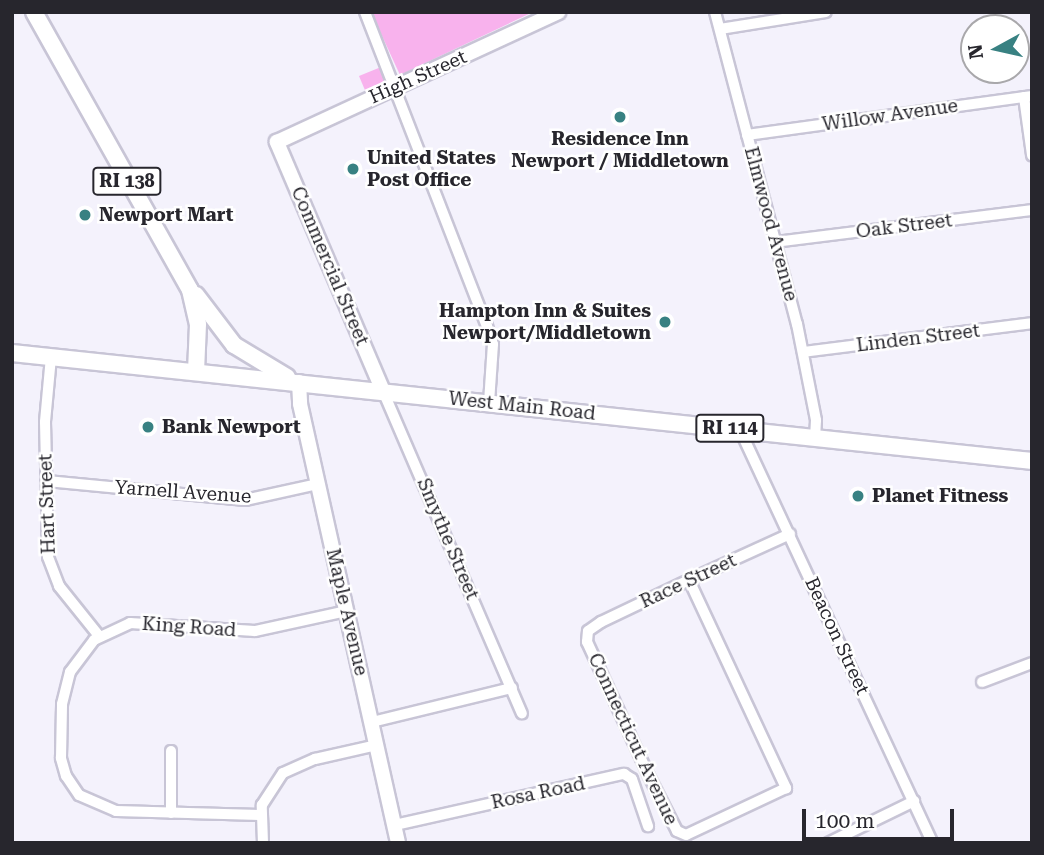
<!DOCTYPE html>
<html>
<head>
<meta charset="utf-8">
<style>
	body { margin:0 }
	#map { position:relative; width:1044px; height:855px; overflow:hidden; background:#f4f2fc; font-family:"Roboto Serif",serif }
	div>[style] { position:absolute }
	.green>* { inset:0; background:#f8b2ed }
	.roads { filter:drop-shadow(2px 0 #c8c5d6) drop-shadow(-2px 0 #c8c5d6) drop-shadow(0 2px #c8c5d6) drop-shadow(0 -2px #c8c5d6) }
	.street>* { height:10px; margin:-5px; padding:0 5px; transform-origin:5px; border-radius:5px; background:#fff }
	.secondary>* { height:14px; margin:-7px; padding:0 7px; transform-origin:7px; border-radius:7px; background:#fff }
	.primary>* { height:16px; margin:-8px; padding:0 8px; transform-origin:8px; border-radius:8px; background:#fff }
	.dots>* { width:19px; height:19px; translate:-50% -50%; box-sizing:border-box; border:4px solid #fff; border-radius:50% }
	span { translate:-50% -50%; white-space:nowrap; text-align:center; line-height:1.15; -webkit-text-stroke:5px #fff; paint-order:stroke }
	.shield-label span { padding:2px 5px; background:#fff; border:2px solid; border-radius:5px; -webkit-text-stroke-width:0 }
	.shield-label { font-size:18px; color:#27262d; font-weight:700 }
	.street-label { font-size:19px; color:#27262d }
	.poi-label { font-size:19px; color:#27262d; font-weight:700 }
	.left { translate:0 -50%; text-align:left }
	.right { translate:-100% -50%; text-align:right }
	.frame { position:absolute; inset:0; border:14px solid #27262d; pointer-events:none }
	.north { position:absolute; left:960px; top:14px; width:70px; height:70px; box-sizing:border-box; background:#fff; border:2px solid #a9a8ab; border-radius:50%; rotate:262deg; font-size:19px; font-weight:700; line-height:28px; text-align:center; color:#27262d }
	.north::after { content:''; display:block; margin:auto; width:24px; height:32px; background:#388182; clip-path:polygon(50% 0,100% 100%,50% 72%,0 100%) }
	.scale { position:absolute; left:802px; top:809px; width:152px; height:32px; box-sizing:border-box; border:4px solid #27262d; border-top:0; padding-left:9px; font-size:21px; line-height:24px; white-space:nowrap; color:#27262d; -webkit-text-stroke:5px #fff; paint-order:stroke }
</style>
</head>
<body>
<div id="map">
	<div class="green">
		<i style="clip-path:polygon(371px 12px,533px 12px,400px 75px)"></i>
		<i style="clip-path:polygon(381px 67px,385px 82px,367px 95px,359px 76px)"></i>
	</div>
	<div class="roads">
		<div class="street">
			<i style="left:365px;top:12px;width:337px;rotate:68.8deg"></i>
			<i style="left:487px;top:326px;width:19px;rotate:72deg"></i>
			<i style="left:493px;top:344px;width:58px;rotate:93.9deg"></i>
			<i style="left:715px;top:12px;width:323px;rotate:75.3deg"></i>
			<i style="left:797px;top:324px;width:98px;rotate:78.8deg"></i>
			<i style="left:816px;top:420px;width:18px;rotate:93deg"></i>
			<i style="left:720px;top:29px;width:107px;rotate:-9.1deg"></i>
			<i style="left:1024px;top:97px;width:59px;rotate:82.1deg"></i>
			<i style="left:747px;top:135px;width:288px;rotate:-7.8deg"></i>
			<i style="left:775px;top:242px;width:259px;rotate:-7.1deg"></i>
			<i style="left:803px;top:352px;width:231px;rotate:-7.2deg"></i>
			<i style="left:51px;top:357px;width:65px;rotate:95.3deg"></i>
			<i style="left:45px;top:422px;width:135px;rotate:88.7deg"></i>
			<i style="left:48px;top:557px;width:31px;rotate:69deg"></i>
			<i style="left:59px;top:586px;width:64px;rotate:51.3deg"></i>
			<i style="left:383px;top:391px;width:351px;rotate:66.7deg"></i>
			<i style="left:740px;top:430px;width:456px;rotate:65deg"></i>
			<i style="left:47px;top:481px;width:199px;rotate:5.5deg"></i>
			<i style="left:245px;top:500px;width:75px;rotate:-12.4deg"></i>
			<i style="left:689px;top:580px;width:230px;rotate:65deg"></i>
			<i style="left:786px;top:788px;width:110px;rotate:154.8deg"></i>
			<i style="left:686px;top:835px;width:10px;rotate:-156deg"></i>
			<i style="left:677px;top:831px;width:62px;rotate:-117deg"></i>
			<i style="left:649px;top:776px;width:148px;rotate:-114.8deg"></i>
			<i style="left:587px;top:642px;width:11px;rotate:-85deg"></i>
			<i style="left:588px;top:631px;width:16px;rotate:-35deg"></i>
			<i style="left:601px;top:622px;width:98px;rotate:-25.5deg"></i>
			<i style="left:689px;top:580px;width:111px;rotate:-24.5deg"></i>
			<i style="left:982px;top:682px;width:53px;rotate:-20.8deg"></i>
			<i style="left:372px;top:722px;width:144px;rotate:-13.7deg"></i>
			<i style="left:171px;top:751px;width:62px;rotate:90deg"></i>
			<i style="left:260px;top:815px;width:144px;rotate:-178.4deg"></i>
			<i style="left:116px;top:811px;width:40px;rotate:-156.6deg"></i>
			<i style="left:79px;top:795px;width:23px;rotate:-124deg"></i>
			<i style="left:66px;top:776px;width:19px;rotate:-106deg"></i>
			<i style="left:61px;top:758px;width:54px;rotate:-88.9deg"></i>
			<i style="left:62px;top:704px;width:33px;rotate:-76deg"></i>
			<i style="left:70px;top:672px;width:40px;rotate:-53deg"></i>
			<i style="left:94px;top:640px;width:40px;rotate:-25deg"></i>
			<i style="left:130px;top:623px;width:125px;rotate:3.7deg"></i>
			<i style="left:255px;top:631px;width:94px;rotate:-12.3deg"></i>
			<i style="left:395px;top:825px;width:235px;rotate:-12.6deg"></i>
			<i style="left:624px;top:774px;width:9px;rotate:32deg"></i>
			<i style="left:632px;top:779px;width:50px;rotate:71.2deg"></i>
			<i style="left:263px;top:843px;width:38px;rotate:-92deg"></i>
			<i style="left:262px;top:805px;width:38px;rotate:-57deg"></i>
			<i style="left:283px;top:773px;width:35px;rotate:-24deg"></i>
			<i style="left:315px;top:759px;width:64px;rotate:-12.7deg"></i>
			<i style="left:828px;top:843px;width:96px;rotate:-26deg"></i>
		</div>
		<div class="secondary">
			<i style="left:299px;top:382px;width:22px;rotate:87deg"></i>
			<i style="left:300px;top:404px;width:450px;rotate:77.4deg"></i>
			<i style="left:383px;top:391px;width:271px;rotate:-113.1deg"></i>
			<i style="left:277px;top:142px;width:310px;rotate:-24.8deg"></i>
		</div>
		<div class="primary">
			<i style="left:34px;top:12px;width:319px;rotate:60.7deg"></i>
			<i style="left:190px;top:290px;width:35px;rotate:77deg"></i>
			<i style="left:198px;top:324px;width:47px;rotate:92.4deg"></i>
			<i style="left:196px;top:295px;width:63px;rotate:52.8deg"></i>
			<i style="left:234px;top:345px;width:62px;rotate:31.1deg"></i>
			<i style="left:12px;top:353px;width:1026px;rotate:6.04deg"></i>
		</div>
	</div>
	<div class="dots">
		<i style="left:620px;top:117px;background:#388182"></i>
		<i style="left:353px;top:169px;background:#388182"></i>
		<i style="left:85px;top:215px;background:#388182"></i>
		<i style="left:665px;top:322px;background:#388182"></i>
		<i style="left:148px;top:427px;background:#388182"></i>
		<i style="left:858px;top:496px;background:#388182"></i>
	</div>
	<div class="shield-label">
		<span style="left:127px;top:181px">RI 138</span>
		<span style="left:730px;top:428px">RI 114</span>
	</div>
	<div class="street-label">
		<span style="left:418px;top:77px;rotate:-24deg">High Street</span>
		<span style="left:890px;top:115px;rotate:-8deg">Willow Avenue</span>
		<span style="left:771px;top:224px;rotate:75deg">Elmwood Avenue</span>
		<span style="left:904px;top:226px;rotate:-7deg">Oak Street</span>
		<span style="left:330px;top:266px;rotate:67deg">Commercial Street</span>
		<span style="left:918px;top:338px;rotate:-7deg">Linden Street</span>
		<span style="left:522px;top:406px;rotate:6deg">West Main Road</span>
		<span style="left:183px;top:492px;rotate:4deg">Yarnell Avenue</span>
		<span style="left:47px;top:504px;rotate:-92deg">Hart Street</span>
		<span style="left:448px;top:539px;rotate:67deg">Smythe Street</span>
		<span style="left:688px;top:581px;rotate:-25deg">Race Street</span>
		<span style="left:347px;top:612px;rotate:77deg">Maple Avenue</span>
		<span style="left:189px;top:627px;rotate:4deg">King Road</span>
		<span style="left:837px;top:636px;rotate:65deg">Beacon Street</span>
		<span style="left:633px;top:739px;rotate:65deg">Connecticut Avenue</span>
		<span style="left:538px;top:793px;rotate:-12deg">Rosa Road</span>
	</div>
	<div class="poi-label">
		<span style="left:620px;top:150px">Residence Inn<br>Newport / Middletown</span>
		<span class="left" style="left:367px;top:169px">United States<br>Post Office</span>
		<span class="left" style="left:99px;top:215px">Newport Mart</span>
		<span class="right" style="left:651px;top:322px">Hampton Inn &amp; Suites<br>Newport/Middletown</span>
		<span class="left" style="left:162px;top:427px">Bank Newport</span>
		<span class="left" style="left:872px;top:496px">Planet Fitness</span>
	</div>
	<div class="frame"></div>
	<div class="north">N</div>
	<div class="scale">100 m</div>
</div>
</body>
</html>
